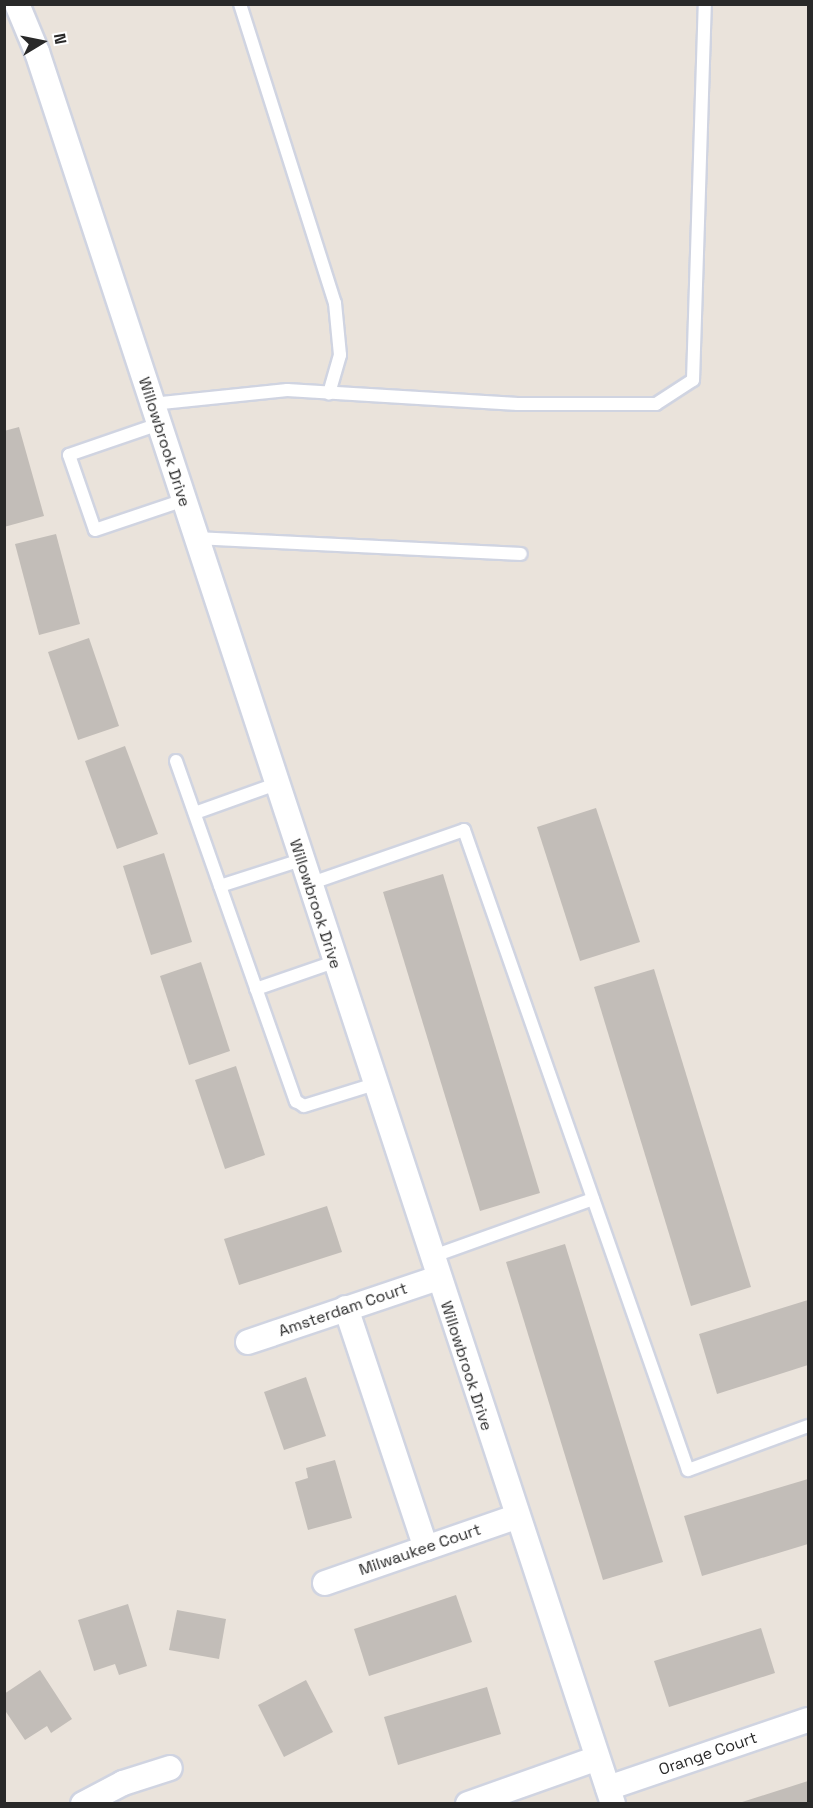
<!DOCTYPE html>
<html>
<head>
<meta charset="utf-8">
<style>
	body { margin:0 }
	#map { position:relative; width:813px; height:1808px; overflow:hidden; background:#eae3db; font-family:"Space Grotesk",sans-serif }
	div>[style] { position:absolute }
	.building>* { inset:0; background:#c2bdb8 }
	.roads { filter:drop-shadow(2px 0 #d0d4e1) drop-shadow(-2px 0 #d0d4e1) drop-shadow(0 2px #d0d4e1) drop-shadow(0 -2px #d0d4e1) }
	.lane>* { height:12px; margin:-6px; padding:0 6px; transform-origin:6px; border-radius:6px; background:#fff }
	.street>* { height:24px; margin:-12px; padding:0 12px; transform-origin:12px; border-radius:12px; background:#fff }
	span { translate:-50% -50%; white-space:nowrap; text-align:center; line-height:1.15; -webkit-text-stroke:6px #fff; paint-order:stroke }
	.street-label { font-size:16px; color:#292929 }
	.frame { position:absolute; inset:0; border:6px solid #292929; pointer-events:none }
	.north { position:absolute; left:12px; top:12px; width:60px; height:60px; -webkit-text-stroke:4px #fff; paint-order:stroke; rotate:80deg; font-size:16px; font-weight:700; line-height:24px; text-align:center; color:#292929 }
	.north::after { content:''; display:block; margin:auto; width:21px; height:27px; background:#292929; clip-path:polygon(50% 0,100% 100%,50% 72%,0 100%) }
</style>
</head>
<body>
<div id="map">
	<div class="building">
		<i style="clip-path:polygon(19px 427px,44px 516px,4px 527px,4px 431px)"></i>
		<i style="clip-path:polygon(56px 534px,80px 624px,39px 635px,15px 544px)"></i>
		<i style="clip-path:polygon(89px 638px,119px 726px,78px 740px,48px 652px)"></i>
		<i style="clip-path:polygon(125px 746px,158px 834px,117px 849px,85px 761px)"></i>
		<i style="clip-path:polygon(596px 808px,640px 942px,580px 961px,537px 827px)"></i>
		<i style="clip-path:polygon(164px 853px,192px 942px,151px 955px,123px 866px)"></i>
		<i style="clip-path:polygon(443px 874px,540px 1193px,480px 1211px,383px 892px)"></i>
		<i style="clip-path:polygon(201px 962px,230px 1051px,189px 1065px,160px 976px)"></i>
		<i style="clip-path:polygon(654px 969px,751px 1287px,691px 1306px,594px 987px)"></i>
		<i style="clip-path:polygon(236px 1066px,265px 1155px,225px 1169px,195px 1080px)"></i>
		<i style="clip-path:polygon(327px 1206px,342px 1252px,239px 1285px,224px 1239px)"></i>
		<i style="clip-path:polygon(565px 1244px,663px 1562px,603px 1580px,506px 1262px)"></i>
		<i style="clip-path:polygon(808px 1300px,808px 1365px,717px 1394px,699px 1334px)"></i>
		<i style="clip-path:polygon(306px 1377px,326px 1436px,284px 1450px,264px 1392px)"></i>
		<i style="clip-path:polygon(335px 1460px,352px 1518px,308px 1530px,295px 1482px,308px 1478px,306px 1468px)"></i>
		<i style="clip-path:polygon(808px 1479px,808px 1544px,702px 1576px,684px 1516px)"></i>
		<i style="clip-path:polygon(456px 1595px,472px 1642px,369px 1676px,354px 1629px)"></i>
		<i style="clip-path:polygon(128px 1604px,147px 1666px,119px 1675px,115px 1664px,94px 1671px,78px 1620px)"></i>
		<i style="clip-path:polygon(177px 1610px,226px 1619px,219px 1659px,169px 1650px)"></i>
		<i style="clip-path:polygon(761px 1628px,775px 1673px,669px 1707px,654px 1661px)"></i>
		<i style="clip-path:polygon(40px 1670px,72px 1719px,51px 1733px,47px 1726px,25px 1740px,4px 1709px,4px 1694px)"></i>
		<i style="clip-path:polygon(306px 1680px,333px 1732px,284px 1757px,258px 1705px)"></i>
		<i style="clip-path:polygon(487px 1687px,501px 1734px,398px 1765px,384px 1717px)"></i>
		<i style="clip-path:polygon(808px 1781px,808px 1804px,740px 1804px,739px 1803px)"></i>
	</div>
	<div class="roads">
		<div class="lane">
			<i style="left:240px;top:4px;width:314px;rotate:72.4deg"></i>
			<i style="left:335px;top:303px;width:52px;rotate:84.5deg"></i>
			<i style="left:340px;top:355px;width:40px;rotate:106deg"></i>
			<i style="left:152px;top:404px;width:136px;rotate:-5.9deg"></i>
			<i style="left:287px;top:390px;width:231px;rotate:3.5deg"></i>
			<i style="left:518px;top:404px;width:138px"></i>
			<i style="left:656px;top:404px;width:44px;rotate:-33deg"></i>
			<i style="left:693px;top:380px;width:376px;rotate:-88.2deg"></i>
			<i style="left:159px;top:424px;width:95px;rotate:161deg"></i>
			<i style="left:69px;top:455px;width:79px;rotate:70.9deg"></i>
			<i style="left:95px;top:530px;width:94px;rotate:-18.6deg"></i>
			<i style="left:196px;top:538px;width:325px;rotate:2.8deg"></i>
			<i style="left:176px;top:761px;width:361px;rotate:70.6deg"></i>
			<i style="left:296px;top:1101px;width:9px;rotate:32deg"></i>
			<i style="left:304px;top:1106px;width:74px;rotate:-17.2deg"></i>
			<i style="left:195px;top:813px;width:86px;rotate:-19.7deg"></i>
			<i style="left:309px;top:884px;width:164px;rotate:-19.2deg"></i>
			<i style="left:464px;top:830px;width:678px;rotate:70.71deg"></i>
			<i style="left:688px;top:1470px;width:128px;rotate:-20.1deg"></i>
			<i style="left:220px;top:886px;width:85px;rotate:-17.8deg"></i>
			<i style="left:256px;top:989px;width:83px;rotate:-19.1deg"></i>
			<i style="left:431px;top:1257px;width:172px;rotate:-19.7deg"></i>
		</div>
		<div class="street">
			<i style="left:17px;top:4px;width:52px;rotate:67.4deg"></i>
			<i style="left:37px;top:52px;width:1844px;rotate:71.8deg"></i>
			<i style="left:346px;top:1308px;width:253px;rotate:71.6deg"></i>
			<i style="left:248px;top:1342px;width:200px;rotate:-18.6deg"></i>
			<i style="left:325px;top:1583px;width:202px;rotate:-19.1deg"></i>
			<i style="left:608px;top:1788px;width:211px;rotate:-18.8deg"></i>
			<i style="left:83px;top:1804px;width:45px;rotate:-27.7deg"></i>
			<i style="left:123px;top:1783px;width:49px;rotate:-17.7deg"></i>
			<i style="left:468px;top:1804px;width:135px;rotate:-19.5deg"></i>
		</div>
	</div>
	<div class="street-label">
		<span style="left:164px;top:442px;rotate:72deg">Willowbrook Drive</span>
		<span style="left:315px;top:904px;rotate:72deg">Willowbrook Drive</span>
		<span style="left:343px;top:1310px;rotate:-19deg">Amsterdam Court</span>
		<span style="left:466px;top:1366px;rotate:72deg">Willowbrook Drive</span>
		<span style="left:420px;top:1550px;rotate:-19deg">Milwaukee Court</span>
		<span style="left:708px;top:1754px;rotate:-19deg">Orange Court</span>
	</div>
	<div class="frame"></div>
	<div class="north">N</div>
</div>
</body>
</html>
